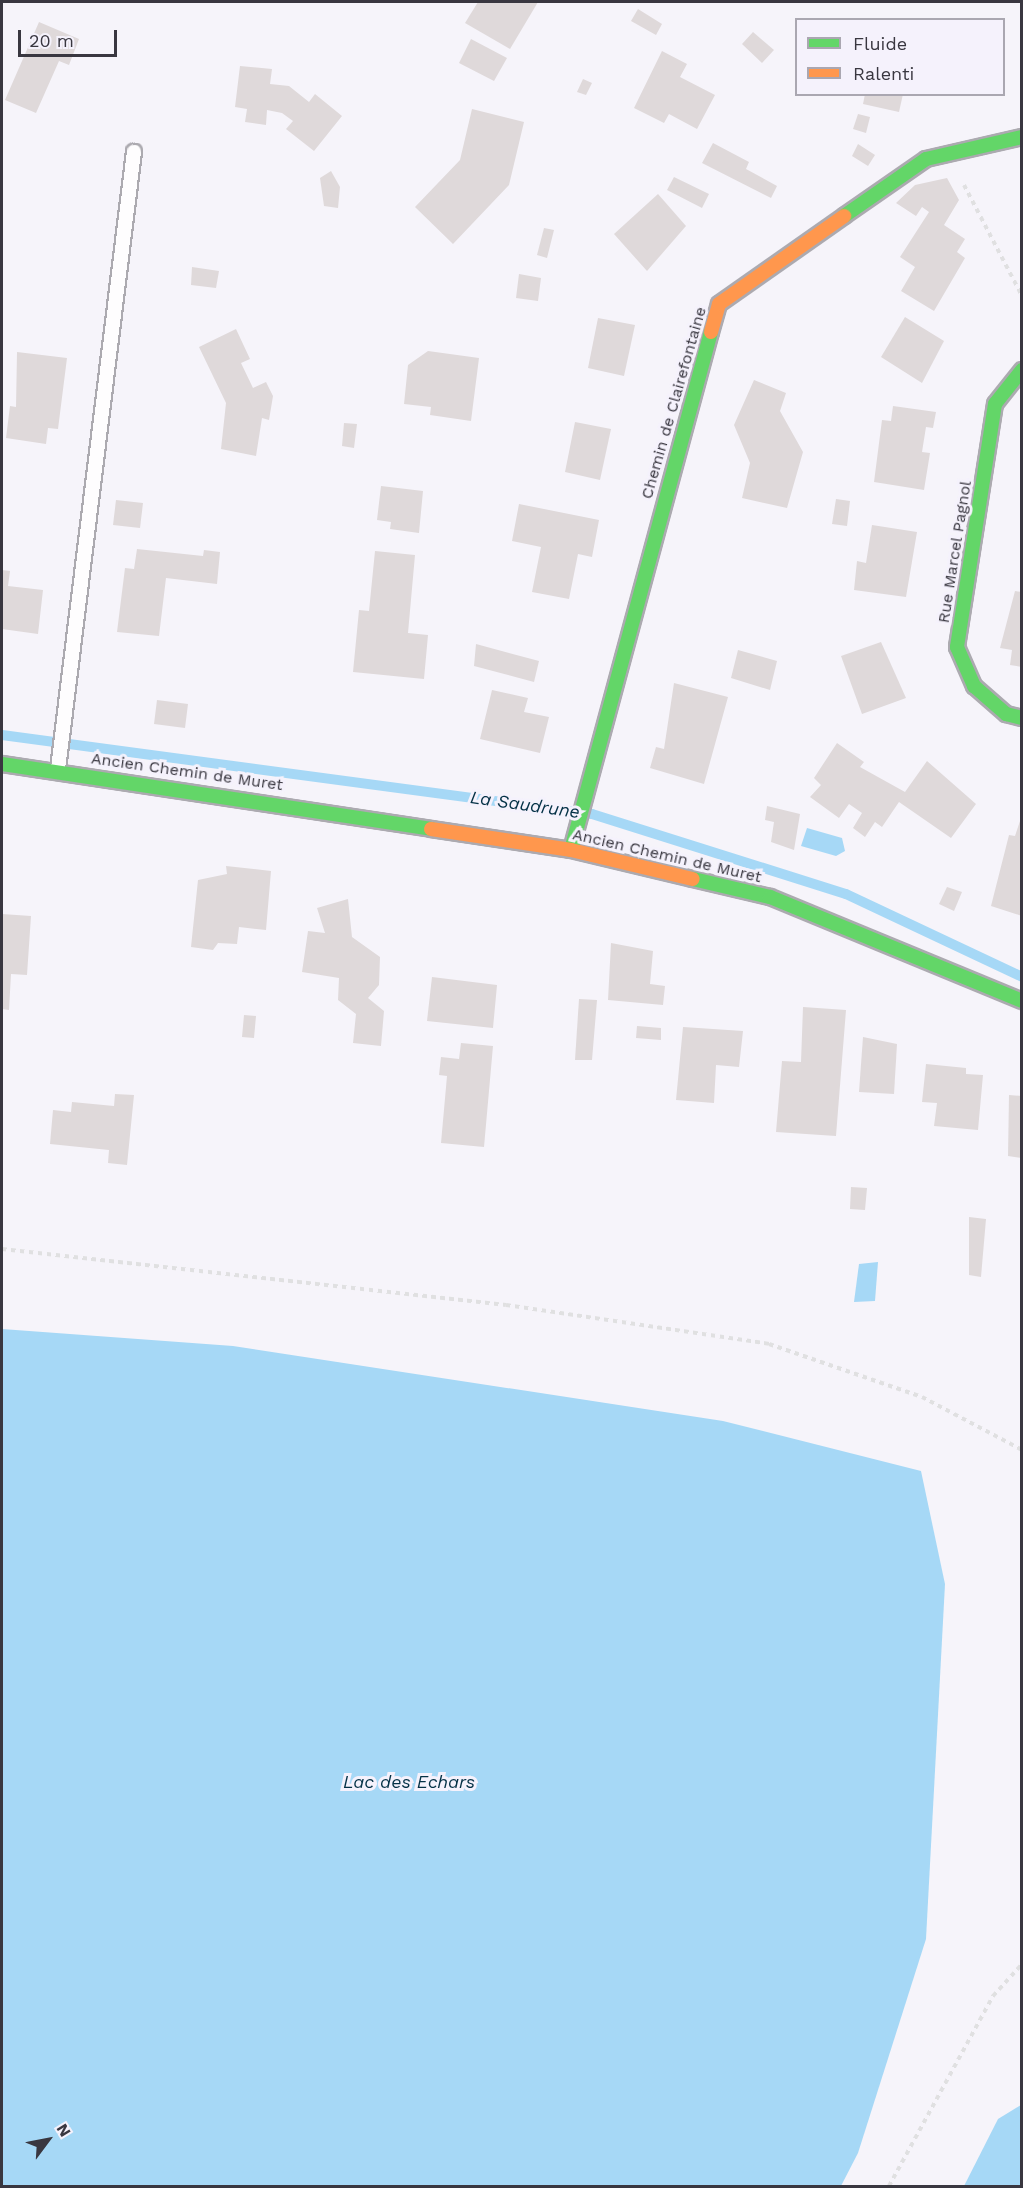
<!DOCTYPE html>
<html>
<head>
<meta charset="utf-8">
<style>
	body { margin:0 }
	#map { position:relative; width:1023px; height:2188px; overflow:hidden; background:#f6f4fa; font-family:"Work Sans",sans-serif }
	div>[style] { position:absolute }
	.water>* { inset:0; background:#a6d8f6 }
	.stream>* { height:10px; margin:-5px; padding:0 5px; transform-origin:5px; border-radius:5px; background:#a6d8f6 }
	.building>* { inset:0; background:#dfd9da }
	.path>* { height:4px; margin-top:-2px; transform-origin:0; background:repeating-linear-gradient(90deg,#e0e0e1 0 4.5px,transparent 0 9px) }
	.roads { filter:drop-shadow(2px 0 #acaab0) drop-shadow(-2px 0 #acaab0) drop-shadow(0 2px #acaab0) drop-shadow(0 -2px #acaab0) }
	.lane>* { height:14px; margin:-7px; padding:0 7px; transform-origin:7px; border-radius:7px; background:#fefdfe }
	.fast>* { height:14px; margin:-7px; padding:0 7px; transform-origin:7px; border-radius:7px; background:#63d668 }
	.slow>* { height:14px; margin:-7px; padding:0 7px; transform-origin:7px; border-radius:7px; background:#ff974d }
	span { translate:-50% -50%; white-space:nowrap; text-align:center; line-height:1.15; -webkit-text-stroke:6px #f5f2fc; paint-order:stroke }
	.street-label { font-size:16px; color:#393740 }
	.water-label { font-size:18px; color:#043146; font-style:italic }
	.frame { position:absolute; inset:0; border:3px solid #393740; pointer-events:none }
	.legend { position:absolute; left:795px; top:18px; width:210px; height:78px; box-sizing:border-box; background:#f5f2fc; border:2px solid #aaa7b1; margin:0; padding:8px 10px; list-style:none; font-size:18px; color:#393740 }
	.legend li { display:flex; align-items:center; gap:12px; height:30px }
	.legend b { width:30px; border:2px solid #aaa7b1 }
	.north { position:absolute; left:18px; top:2110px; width:60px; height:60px; -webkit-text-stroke:4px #f5f2fc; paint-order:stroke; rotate:58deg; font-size:16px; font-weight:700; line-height:24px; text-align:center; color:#393740 }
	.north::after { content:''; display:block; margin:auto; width:21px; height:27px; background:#393740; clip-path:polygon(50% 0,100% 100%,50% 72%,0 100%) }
	.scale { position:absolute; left:18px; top:30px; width:99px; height:27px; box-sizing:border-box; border:3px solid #393740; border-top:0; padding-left:8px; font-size:18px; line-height:21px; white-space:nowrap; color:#393740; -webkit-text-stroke:4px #f5f2fc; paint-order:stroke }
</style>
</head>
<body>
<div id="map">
	<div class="water">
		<i style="clip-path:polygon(807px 828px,842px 838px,845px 851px,836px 856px,801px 846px)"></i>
		<i style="clip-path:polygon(878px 1262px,875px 1301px,854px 1302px,859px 1264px)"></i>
		<i style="clip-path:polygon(2px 1329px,233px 1346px,723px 1421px,921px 1471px,945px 1584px,926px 1939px,858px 2153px,841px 2186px,2px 2186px)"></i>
		<i style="clip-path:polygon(1021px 2105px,1021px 2186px,964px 2186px,998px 2119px)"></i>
	</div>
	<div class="stream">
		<i style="left:2px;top:735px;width:595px;rotate:7.63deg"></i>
		<i style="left:592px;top:814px;width:266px;rotate:17.5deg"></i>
		<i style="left:846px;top:894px;width:195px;rotate:25.2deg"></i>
	</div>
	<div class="building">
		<i style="clip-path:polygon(478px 2px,538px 2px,510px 49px,465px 23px)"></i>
		<i style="clip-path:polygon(638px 9px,662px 24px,656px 35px,631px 21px)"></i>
		<i style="clip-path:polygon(39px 22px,79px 39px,69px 65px,59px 61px,36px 113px,5px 100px)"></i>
		<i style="clip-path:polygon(753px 32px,774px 50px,762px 63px,742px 44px)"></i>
		<i style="clip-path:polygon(471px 39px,507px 58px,494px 81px,459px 63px)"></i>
		<i style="clip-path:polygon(662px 51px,687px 64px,680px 77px,715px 95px,697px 129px,669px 114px,664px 123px,634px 108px)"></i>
		<i style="clip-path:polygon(240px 66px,272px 69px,270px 84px,289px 86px,309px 102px,315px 94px,342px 116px,314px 151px,286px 129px,293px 121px,282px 113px,267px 110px,266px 125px,245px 122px,247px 109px,235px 107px)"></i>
		<i style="clip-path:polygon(583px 79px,592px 83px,586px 95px,577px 92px)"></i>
		<i style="clip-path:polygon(865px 94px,903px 94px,899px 112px,863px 104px)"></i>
		<i style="clip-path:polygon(472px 109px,524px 122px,509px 185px,453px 244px,415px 207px,460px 160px)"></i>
		<i style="clip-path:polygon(858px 114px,870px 117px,866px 133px,853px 129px)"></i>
		<i style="clip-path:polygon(713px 143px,749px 162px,746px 169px,777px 186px,771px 198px,702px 163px)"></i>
		<i style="clip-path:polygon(858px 144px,875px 155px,868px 166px,852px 156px)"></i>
		<i style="clip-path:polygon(331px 171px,340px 187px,338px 208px,324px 206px,320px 178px)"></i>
		<i style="clip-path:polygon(674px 177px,709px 194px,702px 208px,667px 190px)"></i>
		<i style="clip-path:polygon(947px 178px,959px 200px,944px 225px,965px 239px,957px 252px,965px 258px,934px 311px,901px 291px,915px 267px,900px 257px,929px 212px,922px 207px,916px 216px,896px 203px,915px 185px)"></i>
		<i style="clip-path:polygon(658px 194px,686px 226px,647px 271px,614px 234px)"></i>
		<i style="clip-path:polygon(544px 228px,554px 230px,547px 258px,537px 255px)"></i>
		<i style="clip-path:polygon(192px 267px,219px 271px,216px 288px,191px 285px)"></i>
		<i style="clip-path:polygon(519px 274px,541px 278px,538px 301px,516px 298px)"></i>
		<i style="clip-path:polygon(905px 317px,944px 341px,922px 383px,881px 357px)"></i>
		<i style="clip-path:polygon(598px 318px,635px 325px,624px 376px,588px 368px)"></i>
		<i style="clip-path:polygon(236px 329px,250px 359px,241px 363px,253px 388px,266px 382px,273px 396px,269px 420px,262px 418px,256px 456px,221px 449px,226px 403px,199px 347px)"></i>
		<i style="clip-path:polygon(428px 351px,479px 358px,471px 421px,430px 415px,431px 407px,404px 404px,408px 365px)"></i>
		<i style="clip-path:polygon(17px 352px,67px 358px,58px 429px,48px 428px,46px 444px,6px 438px,10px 406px,16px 407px)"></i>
		<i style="clip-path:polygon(754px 380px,786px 393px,780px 411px,803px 452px,787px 508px,742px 498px,750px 463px,734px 425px)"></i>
		<i style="clip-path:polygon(893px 406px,936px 412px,933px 428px,926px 427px,922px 452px,930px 453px,924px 490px,874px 482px,882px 420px,891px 421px)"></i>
		<i style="clip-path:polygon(575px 422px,611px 429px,600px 480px,565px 472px)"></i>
		<i style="clip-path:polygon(344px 423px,357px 424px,354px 448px,342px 446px)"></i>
		<i style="clip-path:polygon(381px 486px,423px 491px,419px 533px,390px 529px,391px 522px,377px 520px)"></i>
		<i style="clip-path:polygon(836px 499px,850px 501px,847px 526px,832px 524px)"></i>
		<i style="clip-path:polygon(116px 500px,143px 503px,140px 528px,113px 525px)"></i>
		<i style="clip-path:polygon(519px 504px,599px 520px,592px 557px,578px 554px,569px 599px,532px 592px,541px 547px,512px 541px)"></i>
		<i style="clip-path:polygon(872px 525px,917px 532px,906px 597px,854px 590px,857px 561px,866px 563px)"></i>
		<i style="clip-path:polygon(137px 549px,203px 556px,204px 550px,220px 552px,217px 584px,166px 578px,159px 636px,117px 632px,125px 568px,134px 569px)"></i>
		<i style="clip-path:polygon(375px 551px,415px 555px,408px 633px,428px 635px,424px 679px,353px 672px,359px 610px,369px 611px)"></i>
		<i style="clip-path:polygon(2px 570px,10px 571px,8px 586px,43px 590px,38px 634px,2px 629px)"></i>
		<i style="clip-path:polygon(1015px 591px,1022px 592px,1022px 667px,1010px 665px,1012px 650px,1000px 648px)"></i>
		<i style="clip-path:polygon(881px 642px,906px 698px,862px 714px,841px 656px)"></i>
		<i style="clip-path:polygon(476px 644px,539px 661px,534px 682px,474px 666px)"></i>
		<i style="clip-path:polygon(738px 650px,777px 661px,770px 690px,731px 678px)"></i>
		<i style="clip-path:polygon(674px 683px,728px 697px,704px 784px,650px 768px,656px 747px,664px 749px)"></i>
		<i style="clip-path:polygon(492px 690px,528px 698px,524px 712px,549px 717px,540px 753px,480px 739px)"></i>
		<i style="clip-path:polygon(157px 700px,188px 704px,185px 728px,154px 724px)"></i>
		<i style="clip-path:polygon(837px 743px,864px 762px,860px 767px,905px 792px,927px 761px,976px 804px,951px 838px,899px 802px,882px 827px,875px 822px,865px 837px,853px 828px,862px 813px,849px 804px,839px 818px,810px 797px,821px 785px,814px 778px)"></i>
		<i style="clip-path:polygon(767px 806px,800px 814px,794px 850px,771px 842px,774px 822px,765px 820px)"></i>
		<i style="clip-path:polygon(1022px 815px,1022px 916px,991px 906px,1009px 835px,1015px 836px)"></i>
		<i style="clip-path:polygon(226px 866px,271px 871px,266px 930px,239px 927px,237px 944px,218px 943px,213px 950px,191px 947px,198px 880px,227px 874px)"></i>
		<i style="clip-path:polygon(947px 887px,962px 892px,954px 911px,939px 904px)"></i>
		<i style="clip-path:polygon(348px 899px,352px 937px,380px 957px,379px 985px,368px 998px,384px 1011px,381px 1046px,353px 1043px,356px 1014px,338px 1000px,339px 978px,302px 972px,308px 931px,325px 933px,317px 908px)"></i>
		<i style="clip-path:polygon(2px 914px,31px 916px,27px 975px,11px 974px,9px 1010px,2px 1009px)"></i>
		<i style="clip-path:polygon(611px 943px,653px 951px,650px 984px,665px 986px,663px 1005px,608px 1000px)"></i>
		<i style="clip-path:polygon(432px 977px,497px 985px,493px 1028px,427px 1021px)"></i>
		<i style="clip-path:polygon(579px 999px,597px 1000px,592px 1060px,575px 1060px)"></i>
		<i style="clip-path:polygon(803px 1007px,846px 1010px,836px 1136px,776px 1132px,782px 1061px,801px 1062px)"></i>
		<i style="clip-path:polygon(244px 1015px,256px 1016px,254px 1038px,242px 1037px)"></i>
		<i style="clip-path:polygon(637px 1026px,661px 1028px,661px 1040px,636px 1038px)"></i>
		<i style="clip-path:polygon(683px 1027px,743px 1031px,739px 1067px,716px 1065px,714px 1103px,676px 1100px)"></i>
		<i style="clip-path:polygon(863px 1037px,897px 1044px,894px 1094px,859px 1092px)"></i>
		<i style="clip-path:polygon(461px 1043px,493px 1046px,484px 1147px,441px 1143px,447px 1076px,439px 1075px,441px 1057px,459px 1059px)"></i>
		<i style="clip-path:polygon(926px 1064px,966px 1068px,966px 1074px,983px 1075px,978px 1130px,934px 1126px,937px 1103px,922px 1102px)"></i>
		<i style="clip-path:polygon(115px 1094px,134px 1095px,127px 1165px,108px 1163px,109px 1150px,50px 1144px,53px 1110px,71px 1112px,72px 1102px,114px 1106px)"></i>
		<i style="clip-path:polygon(1009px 1095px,1022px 1096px,1022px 1158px,1008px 1156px)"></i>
		<i style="clip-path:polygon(851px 1187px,867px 1188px,865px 1210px,850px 1209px)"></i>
		<i style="clip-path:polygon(969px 1217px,986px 1219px,981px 1277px,969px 1275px)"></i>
	</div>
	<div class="path">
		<i style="left:964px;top:185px;width:125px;rotate:62.4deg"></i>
		<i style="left:2px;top:1249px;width:507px;rotate:6.34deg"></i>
		<i style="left:506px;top:1305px;width:266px;rotate:8.4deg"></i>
		<i style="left:769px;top:1344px;width:162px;rotate:19.1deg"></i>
		<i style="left:922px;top:1397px;width:113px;rotate:27.9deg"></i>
		<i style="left:889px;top:2186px;width:217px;rotate:-61.3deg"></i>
		<i style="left:993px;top:1996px;width:43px;rotate:-47.8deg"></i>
	</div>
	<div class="roads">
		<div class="lane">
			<i style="left:58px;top:769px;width:622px;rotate:-82.98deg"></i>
		</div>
		<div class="fast">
			<i style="left:844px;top:216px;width:100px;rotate:-34.8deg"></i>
			<i style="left:926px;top:159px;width:98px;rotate:-12.9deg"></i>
			<i style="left:1022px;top:370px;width:43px;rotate:128.5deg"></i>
			<i style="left:995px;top:404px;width:246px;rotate:98.9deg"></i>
			<i style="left:957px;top:647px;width:43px;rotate:66.4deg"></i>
			<i style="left:974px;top:686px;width:43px;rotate:41.2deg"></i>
			<i style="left:1006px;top:714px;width:16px;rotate:14deg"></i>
			<i style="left:2px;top:764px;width:434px;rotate:8.6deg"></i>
			<i style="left:571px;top:850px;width:537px;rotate:-74.88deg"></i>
			<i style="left:693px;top:879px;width:79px;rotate:13.2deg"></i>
			<i style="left:770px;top:897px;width:273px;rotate:22.4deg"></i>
		</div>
		<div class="slow">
			<i style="left:711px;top:332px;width:29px;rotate:-74deg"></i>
			<i style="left:719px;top:304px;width:153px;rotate:-35.1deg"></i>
			<i style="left:431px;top:829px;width:142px;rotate:8.5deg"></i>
			<i style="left:571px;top:850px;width:125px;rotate:13.4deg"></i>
		</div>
	</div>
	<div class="street-label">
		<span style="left:674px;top:403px;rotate:-74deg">Chemin de Clairefontaine</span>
		<span style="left:955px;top:552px;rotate:-81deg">Rue Marcel Pagnol</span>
		<span style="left:187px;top:772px;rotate:8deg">Ancien Chemin de Muret</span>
		<span style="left:667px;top:856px;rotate:13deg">Ancien Chemin de Muret</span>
	</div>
	<div class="water-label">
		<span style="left:525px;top:805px;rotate:8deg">La Saudrune</span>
		<span style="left:409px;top:1782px">Lac des Echars</span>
	</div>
	<div class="frame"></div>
	<ul class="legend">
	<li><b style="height:8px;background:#63d668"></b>Fluide</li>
	<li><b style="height:8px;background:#ff974d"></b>Ralenti</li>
	</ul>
	<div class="north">N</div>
	<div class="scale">20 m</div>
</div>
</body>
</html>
